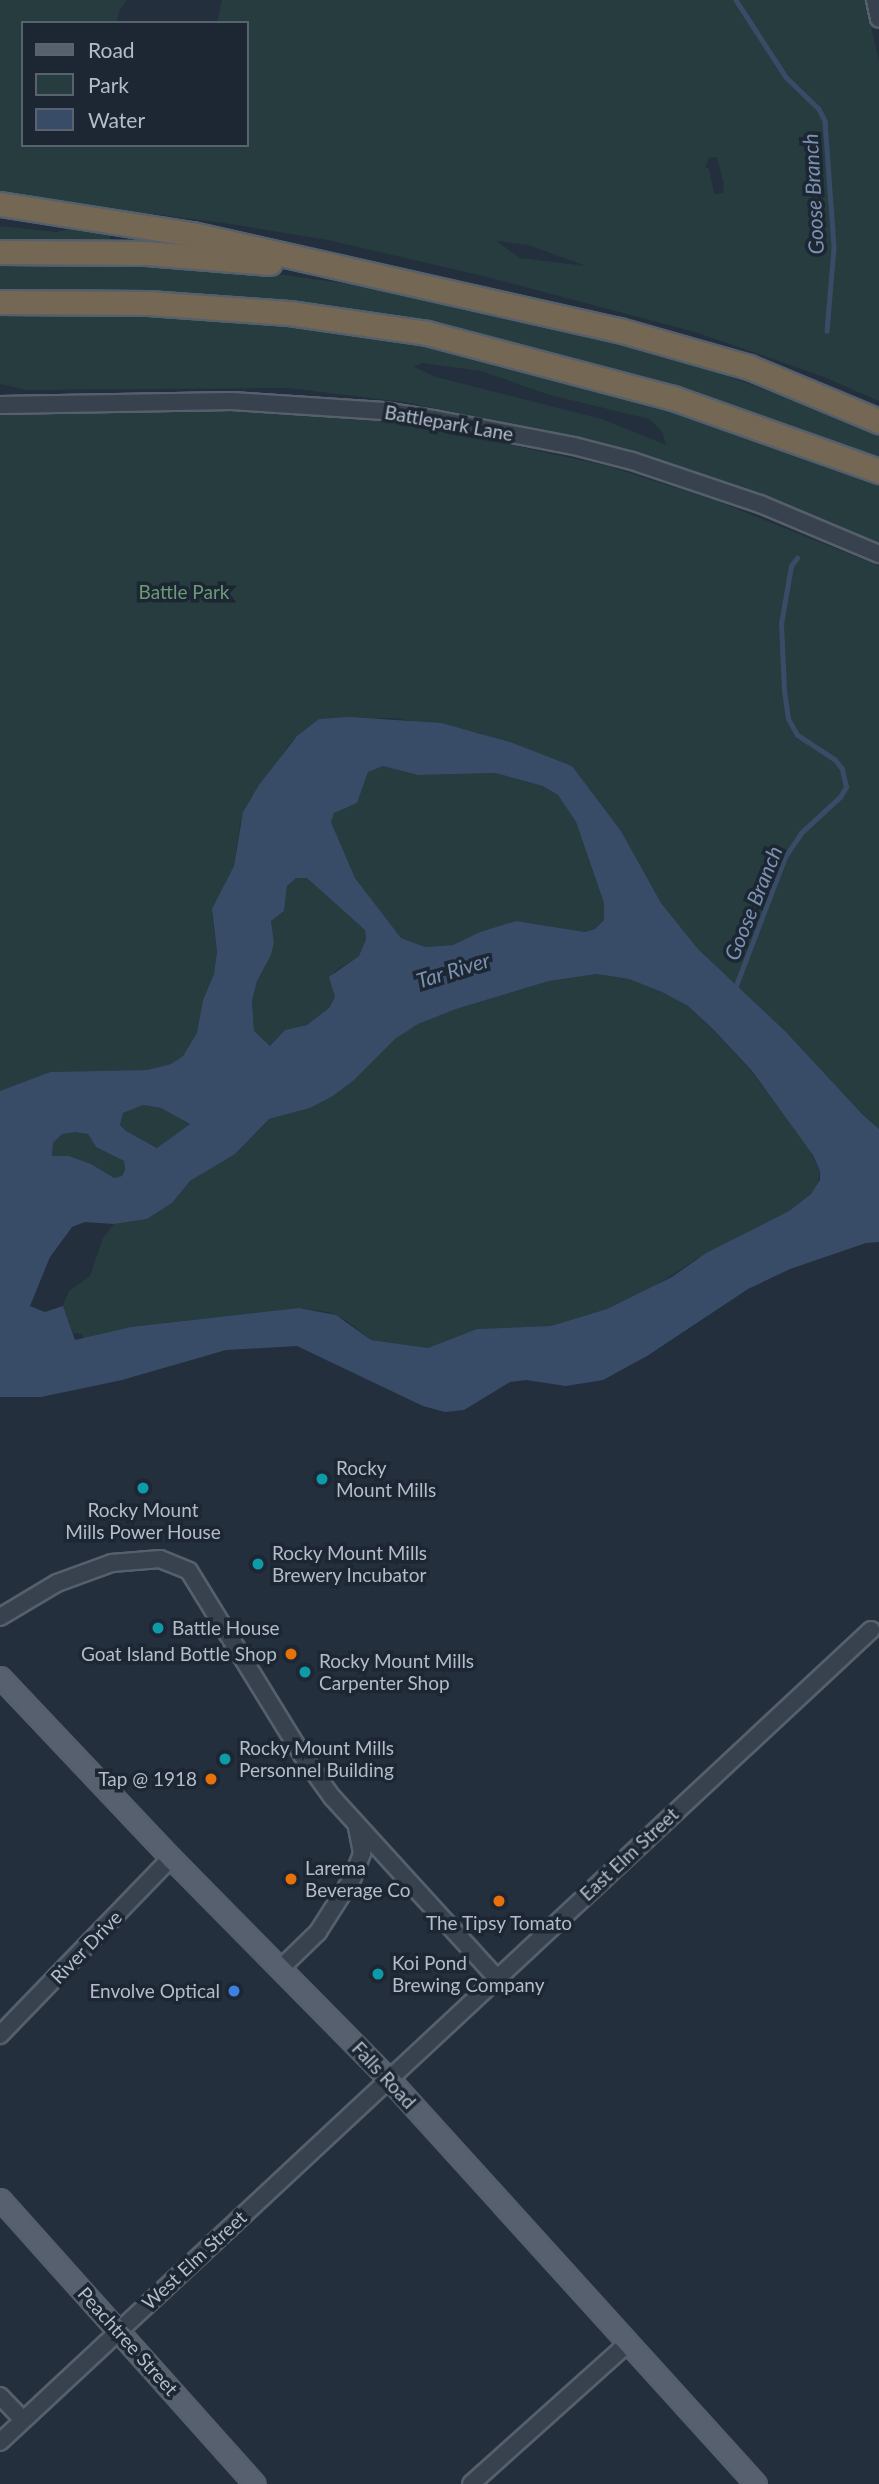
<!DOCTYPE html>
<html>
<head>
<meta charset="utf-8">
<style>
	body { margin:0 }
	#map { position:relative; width:879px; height:2484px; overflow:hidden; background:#242f3e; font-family:Lato,sans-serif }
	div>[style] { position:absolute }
	.green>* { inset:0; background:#263c3f }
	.water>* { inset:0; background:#394c67 }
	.stream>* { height:4.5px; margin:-2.25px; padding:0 2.25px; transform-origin:2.25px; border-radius:2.25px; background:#394c67 }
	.roads { filter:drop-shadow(2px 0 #565f6c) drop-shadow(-2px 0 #565f6c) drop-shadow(0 2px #565f6c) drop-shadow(0 -2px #565f6c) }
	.minor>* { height:16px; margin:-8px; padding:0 8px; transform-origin:8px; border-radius:8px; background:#38414e }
	.major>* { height:19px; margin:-9.5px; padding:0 9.5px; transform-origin:9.5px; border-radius:9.5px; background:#56606e }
	.highway>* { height:23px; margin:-11.5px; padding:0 11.5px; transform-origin:11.5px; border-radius:11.5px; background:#746855 }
	.dots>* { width:19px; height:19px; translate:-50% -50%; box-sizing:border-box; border:4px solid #1d2633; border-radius:50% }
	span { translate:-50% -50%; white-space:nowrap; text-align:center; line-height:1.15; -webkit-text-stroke:7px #1d2633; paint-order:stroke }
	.street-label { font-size:19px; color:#b4bcc9 }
	.park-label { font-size:19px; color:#6b9a76 }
	.poi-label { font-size:19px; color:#b4bcc9 }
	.left { translate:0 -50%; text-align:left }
	.right { translate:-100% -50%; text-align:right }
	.water-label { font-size:21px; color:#7c92b1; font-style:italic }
	.legend { position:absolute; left:21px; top:21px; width:228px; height:126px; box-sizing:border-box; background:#1d2633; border:2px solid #59626f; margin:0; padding:9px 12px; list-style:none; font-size:21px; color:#b4bcc9 }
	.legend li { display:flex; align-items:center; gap:14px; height:35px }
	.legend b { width:35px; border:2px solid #59626f }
</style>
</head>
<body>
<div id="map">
	<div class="green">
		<i style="clip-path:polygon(evenodd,0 0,127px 0,119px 11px,117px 23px,23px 23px,23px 145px,247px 145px,247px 23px,217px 23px,222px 0,865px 0,879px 61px,879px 401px,824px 377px,695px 332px,483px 276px,328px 240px,224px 223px,0 195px,0 0,717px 157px,724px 185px,723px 193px,714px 194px,709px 168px,705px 168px,709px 158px,717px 157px,0 0,496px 241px,528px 245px,586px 266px,520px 258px,496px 241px)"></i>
		<i style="clip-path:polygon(76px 223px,111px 227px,110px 240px,0 239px,0 226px,56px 232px,75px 228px)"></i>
		<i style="clip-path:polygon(0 262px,181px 264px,263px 272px,434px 296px,542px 319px,688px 361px,832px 415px,879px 436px,879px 462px,787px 424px,646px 377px,468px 332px,361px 314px,185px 295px,110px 290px,0 290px)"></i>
		<i style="clip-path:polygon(evenodd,55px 312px,229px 320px,396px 340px,498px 362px,680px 410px,879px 486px,879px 546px,753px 494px,608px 444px,404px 402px,288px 388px,27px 390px,0 384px,0 314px,55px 312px,422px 363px,481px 371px,550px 395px,649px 419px,662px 431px,666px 445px,602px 419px,436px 377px,414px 367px,422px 363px)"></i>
		<i style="clip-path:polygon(167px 409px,296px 411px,415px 424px,608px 466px,717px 501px,879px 566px,879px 1129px,863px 1115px,785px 1031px,698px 949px,661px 903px,621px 831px,572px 766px,480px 733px,394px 718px,319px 720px,292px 741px,249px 801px,240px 825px,234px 866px,212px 915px,217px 952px,214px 974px,203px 1000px,198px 1033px,183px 1056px,171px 1064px,147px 1070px,50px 1072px,0 1091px,0 413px)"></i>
		<i style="clip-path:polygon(383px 766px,418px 775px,495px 773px,543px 786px,558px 795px,576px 822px,604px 903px,604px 920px,595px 929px,585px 932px,516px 921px,480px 932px,453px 945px,425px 947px,401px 938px,355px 878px,331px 822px,334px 813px,357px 803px,368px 772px)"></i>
		<i style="clip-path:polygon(296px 878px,307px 878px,365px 930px,366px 939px,359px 956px,334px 972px,335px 997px,329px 1008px,307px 1025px,285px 1030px,270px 1046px,254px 1031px,252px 1001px,257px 981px,271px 955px,274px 942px,271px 921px,284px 911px,287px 886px)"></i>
		<i style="clip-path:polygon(597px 974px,629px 979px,662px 992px,688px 1006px,713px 1029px,751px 1071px,809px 1148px,820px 1171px,817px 1187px,811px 1194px,789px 1211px,706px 1253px,648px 1290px,607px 1309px,551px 1326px,477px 1329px,428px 1348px,371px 1340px,347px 1321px,329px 1312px,299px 1308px,131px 1327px,84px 1339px,82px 1334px,73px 1333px,63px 1306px,69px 1291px,90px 1276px,103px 1238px,114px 1224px,147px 1219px,172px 1203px,190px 1181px,235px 1154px,269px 1119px,310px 1108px,333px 1096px,353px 1081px,395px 1039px,418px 1024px,456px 1009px,549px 981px)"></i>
		<i style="clip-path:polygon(143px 1105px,161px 1108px,190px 1124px,158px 1148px,126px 1131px,120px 1125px,123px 1113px)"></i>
		<i style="clip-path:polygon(75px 1131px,88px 1134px,96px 1147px,124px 1161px,125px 1170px,122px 1176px,114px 1179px,91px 1164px,69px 1156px,52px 1156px,53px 1143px,62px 1134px)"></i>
	</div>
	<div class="water">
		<i style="clip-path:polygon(evenodd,350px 717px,441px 723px,510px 742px,572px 766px,621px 831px,661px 903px,698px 949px,785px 1031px,863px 1115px,879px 1129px,879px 1242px,866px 1243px,790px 1269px,748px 1289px,647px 1356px,603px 1380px,566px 1386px,526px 1380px,510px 1382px,464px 1410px,445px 1412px,423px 1406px,297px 1346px,226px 1350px,122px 1380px,41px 1397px,0 1397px,0 1091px,50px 1072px,147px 1070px,171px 1064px,183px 1056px,197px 1033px,203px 1000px,214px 974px,217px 952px,212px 909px,234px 866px,243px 812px,259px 785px,297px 736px,319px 719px,350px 717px,383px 766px,418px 775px,495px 773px,543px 786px,558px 795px,576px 822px,604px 903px,604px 920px,595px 929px,585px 932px,516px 921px,480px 932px,453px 945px,425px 947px,401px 938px,355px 878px,331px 822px,334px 813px,357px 803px,368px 772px,383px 766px,350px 717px,296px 878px,307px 878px,365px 930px,366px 939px,359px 956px,329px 977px,335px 997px,329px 1008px,307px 1025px,285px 1030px,270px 1046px,254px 1031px,252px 1001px,257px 981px,271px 955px,274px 942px,271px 921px,284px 911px,287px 886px,296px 878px,350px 717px,597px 974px,629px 979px,662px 992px,688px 1006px,713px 1029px,752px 1071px,813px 1155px,820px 1171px,820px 1180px,811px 1194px,789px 1211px,706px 1253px,672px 1277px,607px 1309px,551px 1326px,477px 1329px,428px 1348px,371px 1340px,336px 1315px,299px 1308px,131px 1327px,75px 1340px,63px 1306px,45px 1312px,30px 1306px,50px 1257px,72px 1227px,85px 1222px,114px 1224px,147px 1219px,172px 1203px,190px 1181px,235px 1154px,269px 1119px,310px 1108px,333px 1096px,353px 1081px,395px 1039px,418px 1024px,456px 1009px,549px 981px,597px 974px,350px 717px,143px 1105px,161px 1108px,190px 1124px,157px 1148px,126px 1131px,120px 1125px,123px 1113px,143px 1105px,350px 717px,75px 1132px,88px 1134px,96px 1147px,124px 1161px,125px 1170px,122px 1176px,114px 1178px,91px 1164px,69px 1156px,52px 1156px,53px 1143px,62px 1134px,75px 1132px)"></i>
	</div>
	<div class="stream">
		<i style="left:736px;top:0;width:92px;rotate:57deg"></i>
		<i style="left:786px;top:77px;width:46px;rotate:44.1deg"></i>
		<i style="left:819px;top:109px;width:13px;rotate:63deg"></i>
		<i style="left:825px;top:121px;width:127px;rotate:85.9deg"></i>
		<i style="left:834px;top:248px;width:83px;rotate:94.8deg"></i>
		<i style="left:735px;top:988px;width:140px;rotate:-69.1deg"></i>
		<i style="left:785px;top:857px;width:29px;rotate:-56deg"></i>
		<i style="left:801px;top:833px;width:53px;rotate:-42.7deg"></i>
		<i style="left:840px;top:797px;width:12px;rotate:-59deg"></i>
		<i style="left:846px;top:787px;width:18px;rotate:-103deg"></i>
		<i style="left:842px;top:769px;width:11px;rotate:-128deg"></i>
		<i style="left:835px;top:760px;width:45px;rotate:-146.7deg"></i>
		<i style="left:797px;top:735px;width:18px;rotate:-119deg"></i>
		<i style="left:788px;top:719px;width:29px;rotate:-98deg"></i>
		<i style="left:784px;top:690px;width:66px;rotate:-92.6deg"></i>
		<i style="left:781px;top:624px;width:59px;rotate:-80.2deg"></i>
		<i style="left:791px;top:566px;width:10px;rotate:-53deg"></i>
	</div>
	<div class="roads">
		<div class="minor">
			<i style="left:875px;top:0;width:19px;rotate:78deg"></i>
			<i style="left:0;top:405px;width:232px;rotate:-1deg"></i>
			<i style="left:232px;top:401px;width:152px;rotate:3.8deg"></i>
			<i style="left:384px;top:411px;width:51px;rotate:9.1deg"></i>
			<i style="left:434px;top:419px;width:143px;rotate:10.9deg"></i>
			<i style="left:574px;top:446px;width:60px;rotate:14.5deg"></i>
			<i style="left:632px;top:461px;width:135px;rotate:18.6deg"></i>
			<i style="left:760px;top:504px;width:129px;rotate:22.8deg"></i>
			<i style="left:0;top:1617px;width:66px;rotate:-30.8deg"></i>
			<i style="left:57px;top:1583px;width:59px;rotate:-20deg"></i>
			<i style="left:112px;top:1563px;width:48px;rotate:-4.8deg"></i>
			<i style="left:160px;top:1559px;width:31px;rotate:22deg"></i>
			<i style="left:189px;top:1571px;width:216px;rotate:58.4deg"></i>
			<i style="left:302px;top:1755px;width:52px;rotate:54.5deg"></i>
			<i style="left:332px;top:1797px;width:244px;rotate:47.7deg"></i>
			<i style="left:281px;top:1968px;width:52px;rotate:-44.2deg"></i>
			<i style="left:318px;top:1932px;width:65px;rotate:-57.5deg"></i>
			<i style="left:353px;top:1877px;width:26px;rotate:-69deg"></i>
			<i style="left:362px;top:1853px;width:26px;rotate:-101deg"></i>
			<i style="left:0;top:2035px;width:246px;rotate:-46deg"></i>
			<i style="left:0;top:2396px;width:33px;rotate:46deg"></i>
			<i style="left:0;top:2442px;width:1191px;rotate:-42.99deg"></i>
			<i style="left:471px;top:2484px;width:211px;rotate:-41.9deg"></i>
		</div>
		<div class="major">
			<i style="left:0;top:1677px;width:249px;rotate:46.6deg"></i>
			<i style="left:171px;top:1858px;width:309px;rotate:45.4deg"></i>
			<i style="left:388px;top:2078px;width:548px;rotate:47.81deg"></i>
			<i style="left:0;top:2199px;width:382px;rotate:48.2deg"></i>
		</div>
		<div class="highway">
			<i style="left:0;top:204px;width:194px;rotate:8.9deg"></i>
			<i style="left:192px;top:234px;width:438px;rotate:12.7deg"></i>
			<i style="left:619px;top:330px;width:135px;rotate:15.9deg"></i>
			<i style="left:749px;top:367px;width:141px;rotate:22.6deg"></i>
			<i style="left:0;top:252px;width:146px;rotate:0.4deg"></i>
			<i style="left:146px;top:253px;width:124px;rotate:4.6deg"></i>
			<i style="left:0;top:302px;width:148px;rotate:0.4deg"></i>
			<i style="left:148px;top:303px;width:141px;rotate:4.1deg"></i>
			<i style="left:289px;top:313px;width:139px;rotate:8.2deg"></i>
			<i style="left:427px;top:333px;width:254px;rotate:14.8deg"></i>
			<i style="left:673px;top:398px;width:219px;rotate:19.5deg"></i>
		</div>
	</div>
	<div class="dots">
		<i style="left:322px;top:1479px;background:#0f9aa8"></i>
		<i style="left:143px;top:1488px;background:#0f9aa8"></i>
		<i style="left:258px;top:1564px;background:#0f9aa8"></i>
		<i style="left:158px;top:1628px;background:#0f9aa8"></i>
		<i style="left:291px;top:1654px;background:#e8710a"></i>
		<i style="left:305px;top:1672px;background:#0f9aa8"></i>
		<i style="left:225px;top:1759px;background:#0f9aa8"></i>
		<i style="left:211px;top:1779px;background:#e8710a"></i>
		<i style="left:291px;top:1879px;background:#e8710a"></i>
		<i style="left:499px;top:1901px;background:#e8710a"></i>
		<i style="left:378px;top:1974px;background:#0f9aa8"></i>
		<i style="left:234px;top:1991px;background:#3f7fe0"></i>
	</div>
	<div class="street-label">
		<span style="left:449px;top:423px;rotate:10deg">Battlepark Lane</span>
		<span style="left:629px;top:1854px;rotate:-43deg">East Elm Street</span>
		<span style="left:86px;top:1947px;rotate:-46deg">River Drive</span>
		<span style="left:384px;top:2075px;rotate:47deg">Falls Road</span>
		<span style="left:194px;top:2260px;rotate:-43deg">West Elm Street</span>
		<span style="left:128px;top:2341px;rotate:48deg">Peachtree Street</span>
	</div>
	<div class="park-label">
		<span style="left:184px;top:592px">Battle Park</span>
	</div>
	<div class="poi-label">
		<span class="left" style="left:336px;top:1479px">Rocky<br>Mount Mills</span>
		<span style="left:143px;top:1521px">Rocky Mount<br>Mills Power House</span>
		<span class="left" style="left:272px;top:1564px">Rocky Mount Mills<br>Brewery Incubator</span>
		<span class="left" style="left:172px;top:1628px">Battle House</span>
		<span class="right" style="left:277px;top:1654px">Goat Island Bottle Shop</span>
		<span class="left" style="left:319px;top:1672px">Rocky Mount Mills<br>Carpenter Shop</span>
		<span class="left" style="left:239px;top:1759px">Rocky Mount Mills<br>Personnel Building</span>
		<span class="right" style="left:197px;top:1779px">Tap @ 1918</span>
		<span class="left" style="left:305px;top:1879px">Larema<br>Beverage Co</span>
		<span style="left:499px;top:1923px">The Tipsy Tomato</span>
		<span class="left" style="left:392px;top:1974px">Koi Pond<br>Brewing Company</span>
		<span class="right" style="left:220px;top:1991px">Envolve Optical</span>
	</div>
	<div class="water-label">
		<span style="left:813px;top:194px;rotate:-93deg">Goose Branch</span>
		<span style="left:753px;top:903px;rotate:-68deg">Goose Branch</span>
		<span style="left:453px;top:970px;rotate:-17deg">Tar River</span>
	</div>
	<ul class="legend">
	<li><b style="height:9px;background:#56606e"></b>Road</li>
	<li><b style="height:19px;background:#263c3f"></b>Park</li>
	<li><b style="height:19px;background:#394c67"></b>Water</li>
	</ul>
</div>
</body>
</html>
